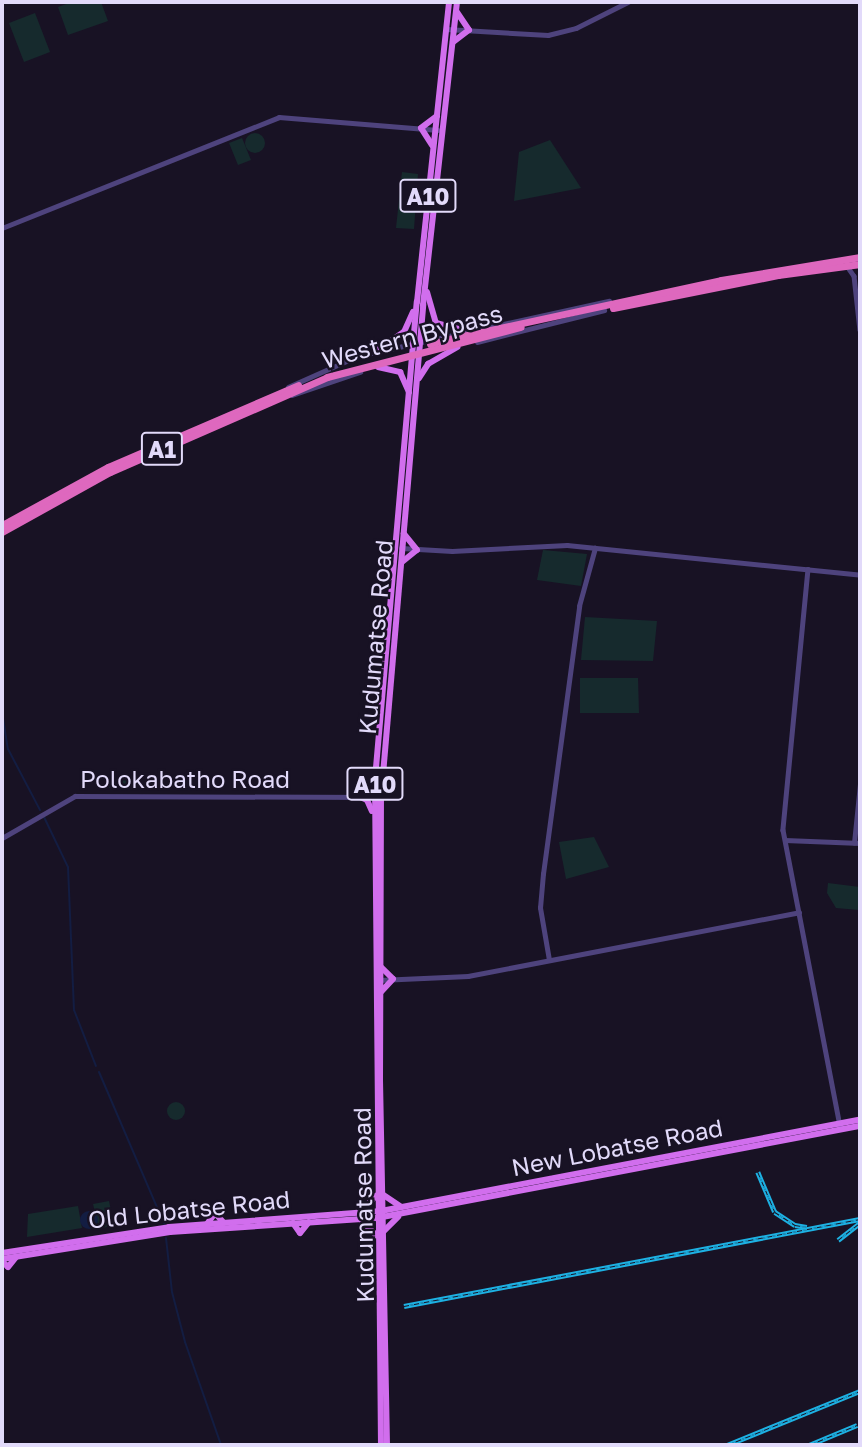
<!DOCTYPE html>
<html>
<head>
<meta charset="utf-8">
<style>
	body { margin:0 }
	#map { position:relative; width:862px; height:1447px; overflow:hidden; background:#181224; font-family:"Golos Text",sans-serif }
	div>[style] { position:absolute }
	.green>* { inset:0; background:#162a2d }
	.round { border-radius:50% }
	.water>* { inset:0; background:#131d42 }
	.stream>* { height:2px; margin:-1px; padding:0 1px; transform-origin:1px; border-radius:1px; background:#131d42 }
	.tertiary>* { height:4.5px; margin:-2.25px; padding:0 2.25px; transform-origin:2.25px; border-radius:2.25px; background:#4e437d }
	.primary>* { height:6px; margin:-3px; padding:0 3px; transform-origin:3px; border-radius:3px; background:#d16eed }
	.trunk>* { height:7px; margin:-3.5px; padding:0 3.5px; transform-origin:3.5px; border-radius:3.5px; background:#de68be }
	.rail>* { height:4.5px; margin-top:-2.25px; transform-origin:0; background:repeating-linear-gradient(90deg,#181224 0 5px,#1db1e3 0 10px); box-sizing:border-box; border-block:2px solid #1db1e3 }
	.trunk-bridge>* { height:7px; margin:-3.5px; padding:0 3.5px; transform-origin:3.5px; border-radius:3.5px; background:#de68be }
	span { translate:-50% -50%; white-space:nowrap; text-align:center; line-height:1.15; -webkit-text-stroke:5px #181224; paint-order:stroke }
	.shield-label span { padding:2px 5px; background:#181224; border:2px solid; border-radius:5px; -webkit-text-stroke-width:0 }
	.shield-label { font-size:23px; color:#e2dafa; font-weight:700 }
	.street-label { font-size:24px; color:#e2dafa }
	.frame { position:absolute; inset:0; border:4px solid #e2dafa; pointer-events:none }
</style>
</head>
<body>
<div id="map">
	<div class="green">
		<i style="clip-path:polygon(72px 2px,101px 2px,108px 21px,68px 35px,58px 7px)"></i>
		<i style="clip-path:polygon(35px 13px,50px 52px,24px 62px,9px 23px)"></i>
		<i class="round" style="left:245px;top:133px;width:20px;height:20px"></i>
		<i style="clip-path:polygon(242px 138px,251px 160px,238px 165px,229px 143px)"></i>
		<i style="clip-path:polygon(550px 140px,581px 188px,514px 201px,519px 152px)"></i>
		<i style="clip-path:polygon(402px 172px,418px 174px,414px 229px,396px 228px)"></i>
		<i style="clip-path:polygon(543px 550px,587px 554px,581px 586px,537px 580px)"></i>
		<i style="clip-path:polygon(585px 617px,657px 621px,653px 661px,581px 660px)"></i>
		<i style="clip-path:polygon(580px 678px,638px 678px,639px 713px,580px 713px)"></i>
		<i style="clip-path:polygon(141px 780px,141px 787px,109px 788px,109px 781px)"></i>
		<i style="clip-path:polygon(594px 837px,609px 867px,566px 879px,559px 842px)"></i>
		<i style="clip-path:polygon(828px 883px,860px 887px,859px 910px,836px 908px,827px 893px)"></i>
		<i class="round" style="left:167px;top:1102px;width:18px;height:18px"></i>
		<i style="clip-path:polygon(109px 1201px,114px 1225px,99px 1229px,93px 1204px)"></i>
		<i style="clip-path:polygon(78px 1206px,82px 1228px,27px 1237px,28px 1214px)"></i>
	</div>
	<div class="water">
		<i class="round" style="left:80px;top:1211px;width:18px;height:18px"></i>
	</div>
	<div class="stream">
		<i style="left:2px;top:712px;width:37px;rotate:81deg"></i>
		<i style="left:8px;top:749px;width:69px;rotate:62.3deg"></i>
		<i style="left:44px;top:817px;width:55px;rotate:64.4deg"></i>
		<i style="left:68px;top:867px;width:143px;rotate:87.6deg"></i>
		<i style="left:74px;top:1010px;width:60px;rotate:68.6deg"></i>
		<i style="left:99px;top:1072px;width:165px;rotate:66.8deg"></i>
		<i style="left:166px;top:1238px;width:54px;rotate:83.7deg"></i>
		<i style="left:172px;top:1292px;width:52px;rotate:75.4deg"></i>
		<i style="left:185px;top:1342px;width:109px;rotate:70.7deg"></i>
	</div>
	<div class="tertiary">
		<i style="left:446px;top:29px;width:102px;rotate:3.4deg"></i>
		<i style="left:548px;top:35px;width:29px;rotate:-14deg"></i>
		<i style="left:576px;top:28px;width:58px;rotate:-26.6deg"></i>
		<i style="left:2px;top:228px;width:298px;rotate:-21.8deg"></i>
		<i style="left:279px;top:117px;width:159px;rotate:4.7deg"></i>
		<i style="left:847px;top:266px;width:12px;rotate:55deg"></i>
		<i style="left:854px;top:276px;width:54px;rotate:83.7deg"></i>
		<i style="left:477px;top:342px;width:131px;rotate:-14.1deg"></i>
		<i style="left:288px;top:387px;width:77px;rotate:-23.9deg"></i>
		<i style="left:358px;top:356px;width:257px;rotate:-12.4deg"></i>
		<i style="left:292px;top:395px;width:72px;rotate:-18.7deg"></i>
		<i style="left:401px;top:548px;width:51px;rotate:3.4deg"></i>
		<i style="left:452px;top:551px;width:115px;rotate:-3deg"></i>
		<i style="left:567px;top:545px;width:295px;rotate:5.8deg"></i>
		<i style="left:808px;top:569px;width:262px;rotate:95.5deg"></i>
		<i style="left:783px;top:830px;width:300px;rotate:79.1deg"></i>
		<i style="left:2px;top:838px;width:84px;rotate:-29.9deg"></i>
		<i style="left:75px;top:796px;width:302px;rotate:0.2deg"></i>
		<i style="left:785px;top:840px;width:75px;rotate:2.3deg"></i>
		<i style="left:854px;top:843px;width:59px;rotate:-84.2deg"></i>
		<i style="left:549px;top:960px;width:53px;rotate:-99.8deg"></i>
		<i style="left:540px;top:908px;width:34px;rotate:-85deg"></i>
		<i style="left:543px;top:874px;width:270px;rotate:-82.3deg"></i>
		<i style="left:579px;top:606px;width:60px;rotate:-74.6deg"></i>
		<i style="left:379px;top:980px;width:89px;rotate:-2.6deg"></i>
		<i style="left:468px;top:976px;width:337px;rotate:-10.9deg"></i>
	</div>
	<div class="primary">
		<i style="left:453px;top:42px;width:20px;rotate:-37deg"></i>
		<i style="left:469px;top:30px;width:22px;rotate:-124deg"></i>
		<i style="left:432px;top:145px;width:20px;rotate:-123deg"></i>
		<i style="left:421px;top:128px;width:20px;rotate:-37deg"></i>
		<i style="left:427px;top:292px;width:32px;rotate:74deg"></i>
		<i style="left:436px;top:323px;width:28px;rotate:15deg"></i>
		<i style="left:375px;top:352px;width:35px;rotate:-35deg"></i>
		<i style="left:404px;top:332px;width:22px;rotate:-66deg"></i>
		<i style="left:378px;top:367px;width:23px;rotate:13deg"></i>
		<i style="left:400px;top:372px;width:22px;rotate:66deg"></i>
		<i style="left:419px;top:378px;width:17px;rotate:-57deg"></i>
		<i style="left:428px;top:364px;width:34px;rotate:-30deg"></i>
		<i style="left:402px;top:562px;width:19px;rotate:-39deg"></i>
		<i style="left:417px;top:550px;width:21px;rotate:-129deg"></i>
		<i style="left:358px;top:796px;width:10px;rotate:24deg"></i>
		<i style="left:367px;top:800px;width:12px;rotate:66deg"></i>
		<i style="left:358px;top:796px;width:22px;rotate:-43deg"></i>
		<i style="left:380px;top:966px;width:18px;rotate:45deg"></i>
		<i style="left:393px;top:979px;width:18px;rotate:133deg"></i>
		<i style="left:382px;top:1194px;width:22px;rotate:34deg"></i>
		<i style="left:360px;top:1212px;width:23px;rotate:-45deg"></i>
		<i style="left:360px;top:1219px;width:23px;rotate:45deg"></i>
		<i style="left:293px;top:1223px;width:12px;rotate:55deg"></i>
		<i style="left:300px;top:1233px;width:14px;rotate:-51deg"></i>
		<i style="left:207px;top:1224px;width:14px;rotate:-54deg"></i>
		<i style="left:215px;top:1213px;width:13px;rotate:48deg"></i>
		<i style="left:382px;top:1233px;width:23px;rotate:-45deg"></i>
		<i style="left:2px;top:1253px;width:169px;rotate:-8.8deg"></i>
		<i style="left:169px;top:1227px;width:213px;rotate:-4.3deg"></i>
		<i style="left:381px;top:1211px;width:488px;rotate:-10.8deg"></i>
		<i style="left:2px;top:1259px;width:170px;rotate:-9.1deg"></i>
		<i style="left:170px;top:1232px;width:207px;rotate:-3.9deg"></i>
		<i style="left:377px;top:1218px;width:492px;rotate:-10.8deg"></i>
		<i style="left:2px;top:1261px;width:8px;rotate:45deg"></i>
		<i style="left:8px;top:1267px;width:13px;rotate:-51deg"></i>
		<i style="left:381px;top:1445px;width:666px;rotate:-90.52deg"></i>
		<i style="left:375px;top:779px;width:479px;rotate:-85deg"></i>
		<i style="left:417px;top:302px;width:302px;rotate:-83.9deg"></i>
		<i style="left:387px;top:1445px;width:365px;rotate:-91.1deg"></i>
		<i style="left:380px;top:1080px;width:282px;rotate:-89.8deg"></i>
		<i style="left:381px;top:798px;width:495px;rotate:-85.1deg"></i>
		<i style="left:423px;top:305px;width:305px;rotate:-83.6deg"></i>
	</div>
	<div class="trunk">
		<i style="left:613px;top:308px;width:168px;rotate:-11.3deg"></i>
		<i style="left:778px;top:275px;width:83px;rotate:-7.6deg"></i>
		<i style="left:444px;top:340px;width:283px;rotate:-12.2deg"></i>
		<i style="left:721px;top:280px;width:141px;rotate:-9.4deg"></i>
		<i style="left:2px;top:525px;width:121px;rotate:-28.7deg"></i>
		<i style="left:108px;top:467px;width:207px;rotate:-23.3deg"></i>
		<i style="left:2px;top:532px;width:124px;rotate:-29.1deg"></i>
		<i style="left:110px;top:472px;width:237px;rotate:-23.6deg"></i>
	</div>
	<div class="rail">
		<i style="left:758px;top:1172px;width:43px;rotate:67deg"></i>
		<i style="left:775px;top:1212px;width:24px;rotate:33deg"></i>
		<i style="left:795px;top:1225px;width:12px;rotate:9deg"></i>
		<i style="left:838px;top:1240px;width:28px;rotate:-38deg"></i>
		<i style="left:404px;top:1306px;width:464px;rotate:-10.8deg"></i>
		<i style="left:727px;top:1445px;width:144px;rotate:-22.1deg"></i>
		<i style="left:809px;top:1445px;width:52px;rotate:-22.6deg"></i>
	</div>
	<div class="trunk-bridge">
		<i style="left:430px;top:344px;width:15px;rotate:-16deg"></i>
		<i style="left:327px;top:377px;width:200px;rotate:-14.5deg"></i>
	</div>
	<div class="shield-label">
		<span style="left:428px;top:196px">A10</span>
		<span style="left:162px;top:449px">A1</span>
		<span style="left:375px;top:784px">A10</span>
	</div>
	<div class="street-label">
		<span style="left:412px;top:336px;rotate:-15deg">Western Bypass</span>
		<span style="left:375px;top:637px;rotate:-85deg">Kudumatse Road</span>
		<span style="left:185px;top:779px">Polokabatho Road</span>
		<span style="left:617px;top:1147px;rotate:-11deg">New Lobatse Road</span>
		<span style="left:363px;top:1205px;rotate:-91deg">Kudumatse Road</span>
		<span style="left:189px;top:1209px;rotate:-6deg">Old Lobatse Road</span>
	</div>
	<div class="frame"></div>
</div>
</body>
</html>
